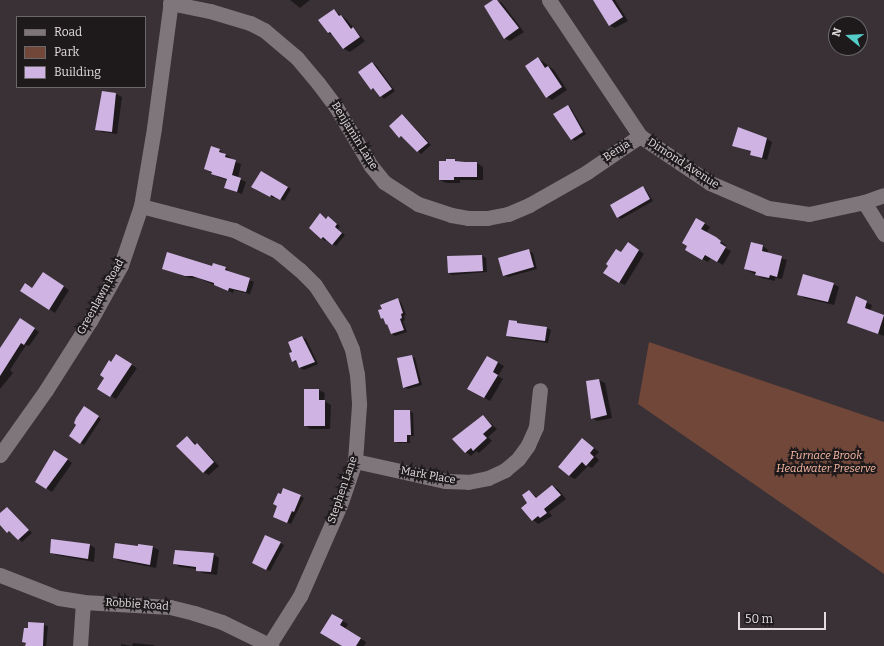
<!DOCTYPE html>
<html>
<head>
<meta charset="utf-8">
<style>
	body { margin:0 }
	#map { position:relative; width:884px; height:646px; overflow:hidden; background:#393136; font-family:Bitter,serif }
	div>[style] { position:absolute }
	.green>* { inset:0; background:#704739 }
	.shadow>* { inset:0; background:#0007 }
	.building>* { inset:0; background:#ceb3e3 }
	.minor>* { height:15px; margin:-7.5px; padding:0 7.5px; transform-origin:7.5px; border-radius:7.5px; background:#7f767c }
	span { translate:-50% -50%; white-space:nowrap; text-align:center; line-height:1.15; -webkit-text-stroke:4px #1e1a1c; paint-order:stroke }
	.street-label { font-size:11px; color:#e2dce0 }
	.park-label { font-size:11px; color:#fabaa4; font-style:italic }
	.legend { position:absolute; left:16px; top:16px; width:130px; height:72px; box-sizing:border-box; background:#1e1a1c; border:1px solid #6c686a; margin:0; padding:5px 7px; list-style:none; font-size:12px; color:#e2dce0 }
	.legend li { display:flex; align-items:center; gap:8px; height:20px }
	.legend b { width:20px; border:1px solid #6c686a }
	.north { position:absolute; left:828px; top:16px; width:40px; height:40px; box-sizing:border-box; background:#1e1a1c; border:1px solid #6c686a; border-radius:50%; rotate:288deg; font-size:11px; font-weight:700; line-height:16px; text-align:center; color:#e2dce0 }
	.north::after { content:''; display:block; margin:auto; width:14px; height:18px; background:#54cdc8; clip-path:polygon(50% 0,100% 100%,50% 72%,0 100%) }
	.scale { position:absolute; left:738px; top:612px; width:88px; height:18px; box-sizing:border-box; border:2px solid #e2dce0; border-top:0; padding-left:5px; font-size:12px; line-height:14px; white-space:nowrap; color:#e2dce0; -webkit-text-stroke:3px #1e1a1c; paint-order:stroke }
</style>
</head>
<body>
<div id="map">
	<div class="green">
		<i style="clip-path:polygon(649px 342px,884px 422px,884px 574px,638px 404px)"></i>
	</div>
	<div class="shadow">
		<i style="clip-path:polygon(290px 0,310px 0,300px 8px)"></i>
		<i style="clip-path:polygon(495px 0,502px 3px,524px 32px,510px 41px,504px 38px)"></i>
		<i style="clip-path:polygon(594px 0,615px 0,628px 21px,615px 28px,609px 25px)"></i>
		<i style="clip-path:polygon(334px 10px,346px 19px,365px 41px,350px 52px,344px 49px,334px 36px,328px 33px)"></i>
		<i style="clip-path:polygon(538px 58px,554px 70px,567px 90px,552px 100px,547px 97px)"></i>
		<i style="clip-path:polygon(372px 63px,376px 65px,395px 91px,384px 99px,376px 90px,372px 89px)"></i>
		<i style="clip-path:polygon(103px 92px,116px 94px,122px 97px,117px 134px,102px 132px,96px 129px)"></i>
		<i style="clip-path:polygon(568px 106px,571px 108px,586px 134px,575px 141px,572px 139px)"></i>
		<i style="clip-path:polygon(403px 115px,431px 145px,421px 154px,404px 138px,400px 137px)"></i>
		<i style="clip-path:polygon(767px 139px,772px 142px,767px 160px,757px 157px,751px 154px,752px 152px,733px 145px)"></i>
		<i style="clip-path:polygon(219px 150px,231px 158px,230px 160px,241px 164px,238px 178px,246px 182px,242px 194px,225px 188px,227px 180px,218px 177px,205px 169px)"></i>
		<i style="clip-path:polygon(455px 160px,459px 163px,477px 163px,483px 167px,483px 180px,460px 180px,460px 183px,446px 183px,440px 180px)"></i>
		<i style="clip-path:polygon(261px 172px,291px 189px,284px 201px,275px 196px,274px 198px,253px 187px)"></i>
		<i style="clip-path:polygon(643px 188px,646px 190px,653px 201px,621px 219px,618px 217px)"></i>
		<i style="clip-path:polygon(320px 215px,327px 219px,332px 220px,340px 226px,338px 229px,345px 235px,336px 246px,327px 239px,325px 241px,322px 238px,310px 228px)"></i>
		<i style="clip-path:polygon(697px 219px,710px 227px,706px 233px,726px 245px,725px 248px,731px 251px,723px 265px,711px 258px,708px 262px,686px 250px)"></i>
		<i style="clip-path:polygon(633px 246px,644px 254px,625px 285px,619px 282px,621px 253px)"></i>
		<i style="clip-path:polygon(763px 246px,768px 250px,767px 254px,787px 260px,782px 279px,775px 278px,775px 281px,762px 278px,745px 269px)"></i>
		<i style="clip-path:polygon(529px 251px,533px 253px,537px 269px,508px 277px,504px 275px)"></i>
		<i style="clip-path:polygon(482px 256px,486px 258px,487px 272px,452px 275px,449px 273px,448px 257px)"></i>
		<i style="clip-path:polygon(163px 268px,226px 268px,230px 273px,254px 282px,250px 294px,234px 290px,233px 293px,198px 278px,190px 278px)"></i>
		<i style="clip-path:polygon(49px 277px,69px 290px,55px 313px,21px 291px,33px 289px)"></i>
		<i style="clip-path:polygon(833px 284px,839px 287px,834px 305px,804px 298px,799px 294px)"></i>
		<i style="clip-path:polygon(857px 298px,872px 305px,870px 311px,884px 316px,884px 336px,848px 322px)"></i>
		<i style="clip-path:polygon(398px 300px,401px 302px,406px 315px,404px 316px,405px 320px,403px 321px,407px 332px,395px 336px,392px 334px,389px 326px,382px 318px,383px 310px)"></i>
		<i style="clip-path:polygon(510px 321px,521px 325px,547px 328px,551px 330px,548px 343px,511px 338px,507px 336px)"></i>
		<i style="clip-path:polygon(25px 322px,39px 332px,29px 346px,26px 345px,10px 370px,13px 373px,0 389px,0 351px)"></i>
		<i style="clip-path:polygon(302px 337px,306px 339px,318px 364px,304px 370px,300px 368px,298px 363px,293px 361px,293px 353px)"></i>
		<i style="clip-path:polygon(116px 355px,137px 368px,116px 399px,98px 388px)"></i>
		<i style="clip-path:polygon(411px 356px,415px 358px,422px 385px,408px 389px,404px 387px)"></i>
		<i style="clip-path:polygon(488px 357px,504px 366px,498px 376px,503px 379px,490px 401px,469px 389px)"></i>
		<i style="clip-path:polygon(599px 380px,605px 383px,612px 418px,597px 421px,592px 418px)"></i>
		<i style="clip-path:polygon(319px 390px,325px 393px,324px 401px,331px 405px,330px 429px,310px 429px,305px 425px)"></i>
		<i style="clip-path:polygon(88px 410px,101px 419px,84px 445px,80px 443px,77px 425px)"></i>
		<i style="clip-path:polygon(410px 411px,413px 413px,414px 436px,410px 436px,410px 443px,398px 443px,395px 441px)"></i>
		<i style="clip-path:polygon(483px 416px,497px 429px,488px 437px,492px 441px,479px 453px,476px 451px,471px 456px,466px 452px)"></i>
		<i style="clip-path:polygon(187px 437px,202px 448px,219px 466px,209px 475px,203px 472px)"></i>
		<i style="clip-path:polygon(582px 439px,599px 452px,595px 456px,599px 460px,592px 468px,588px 466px,575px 479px,569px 476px)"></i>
		<i style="clip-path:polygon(60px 454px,72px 463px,52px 492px,46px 488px)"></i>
		<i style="clip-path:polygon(552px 486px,558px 489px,566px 499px,549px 512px,552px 516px,538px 524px,533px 520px,523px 508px,528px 504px,529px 491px,538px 498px)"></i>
		<i style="clip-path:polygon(300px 496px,304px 498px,291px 524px,278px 519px)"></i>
		<i style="clip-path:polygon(8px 508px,32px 533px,22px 542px,13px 533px,8px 532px,0 523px,0 515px)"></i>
		<i style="clip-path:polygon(280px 543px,284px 545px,270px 571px,256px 565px)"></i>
		<i style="clip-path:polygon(90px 545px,95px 548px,94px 562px,56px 555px,51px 552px)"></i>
		<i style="clip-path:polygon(139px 545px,153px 547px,159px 550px,156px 568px,120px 561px,114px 557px,139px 548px)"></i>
		<i style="clip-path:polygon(213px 554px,219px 558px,217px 575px,202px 573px,197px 569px,180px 567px,174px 564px)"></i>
		<i style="clip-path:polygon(332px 615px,348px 624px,345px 629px,366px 642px,364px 646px,346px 646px)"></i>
		<i style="clip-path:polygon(29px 623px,48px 626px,46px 646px,26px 646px,27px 644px,23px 642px,29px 630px)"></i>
		<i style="clip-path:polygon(133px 643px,153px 645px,155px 646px,121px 646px,121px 644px,132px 646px)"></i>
	</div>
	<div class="building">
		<i style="clip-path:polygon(493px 0,497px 0,519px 28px,504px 39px,484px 6px)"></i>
		<i style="clip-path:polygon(593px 0,612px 0,623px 17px,609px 26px)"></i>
		<i style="clip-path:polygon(334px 9px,339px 16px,341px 15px,351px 29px,353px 27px,360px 37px,343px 49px,330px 32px,328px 33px,318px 20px)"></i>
		<i style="clip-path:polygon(538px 57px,545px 68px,548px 66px,562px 87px,546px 98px,525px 66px)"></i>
		<i style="clip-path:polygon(372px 62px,392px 89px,380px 97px,373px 88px,371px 90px,358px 72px)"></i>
		<i style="clip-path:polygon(102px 91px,116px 93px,112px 132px,95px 130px)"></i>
		<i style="clip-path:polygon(568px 105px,583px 132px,571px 140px,553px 114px)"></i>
		<i style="clip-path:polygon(402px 114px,428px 143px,417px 152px,401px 136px,399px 138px,389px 126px)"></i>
		<i style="clip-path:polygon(738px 127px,767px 138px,762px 158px,750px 155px,751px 151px,732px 146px)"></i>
		<i style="clip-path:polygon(211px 146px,220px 149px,219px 152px,226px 154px,225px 157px,236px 160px,232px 175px,241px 178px,237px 192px,224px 188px,227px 179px,211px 174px,212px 172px,204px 169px)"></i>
		<i style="clip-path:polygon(446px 159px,455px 159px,455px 161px,465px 162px,477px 162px,477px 177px,454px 177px,454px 180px,439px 180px,439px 161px,446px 161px)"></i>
		<i style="clip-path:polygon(261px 171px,288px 187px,280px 200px,271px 195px,270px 197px,251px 187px)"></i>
		<i style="clip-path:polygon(643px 186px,650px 199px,617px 218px,610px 205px)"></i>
		<i style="clip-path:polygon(320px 213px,326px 219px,328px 216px,337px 224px,335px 227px,342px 233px,332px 245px,323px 237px,321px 239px,309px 228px)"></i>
		<i style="clip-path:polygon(696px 218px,705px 223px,701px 229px,716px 237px,721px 241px,720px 243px,726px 247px,717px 262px,705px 255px,702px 260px,685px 250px,687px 246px,682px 243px)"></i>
		<i style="clip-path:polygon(628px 242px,639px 250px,619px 283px,603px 273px,608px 266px,606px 264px,616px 249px,621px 252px)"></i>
		<i style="clip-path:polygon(751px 242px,763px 245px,762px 251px,782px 256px,777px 277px,770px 275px,769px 278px,755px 275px,756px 272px,744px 269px)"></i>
		<i style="clip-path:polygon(529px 249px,534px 267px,503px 276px,498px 258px)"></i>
		<i style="clip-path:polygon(167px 252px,212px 266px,213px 263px,226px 267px,225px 270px,250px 278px,246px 292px,229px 288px,228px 291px,214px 285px,214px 283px,192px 276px,185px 276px,162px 269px)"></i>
		<i style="clip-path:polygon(482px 255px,483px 271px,448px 273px,447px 256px)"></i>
		<i style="clip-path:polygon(43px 272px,64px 286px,49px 310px,20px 291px,25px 283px,32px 288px)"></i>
		<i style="clip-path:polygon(803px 274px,834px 283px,828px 302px,797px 295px)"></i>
		<i style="clip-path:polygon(856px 296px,867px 301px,865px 308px,884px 315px,878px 334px,847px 323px)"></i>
		<i style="clip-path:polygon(398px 298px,403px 313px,401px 314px,402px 318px,400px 319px,404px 330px,391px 334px,387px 324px,386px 325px,383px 318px,381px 319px,378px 310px,382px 309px,380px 305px)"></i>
		<i style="clip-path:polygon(20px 318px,35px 328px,24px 345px,21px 343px,0 376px,0 348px)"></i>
		<i style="clip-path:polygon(509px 320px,517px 321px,517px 323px,547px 327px,545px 341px,506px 336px)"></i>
		<i style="clip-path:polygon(302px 336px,315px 362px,299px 368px,296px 360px,292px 362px,289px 353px,292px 352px,288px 342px)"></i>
		<i style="clip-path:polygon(116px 354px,132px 364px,110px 397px,97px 389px,104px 378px,100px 375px,109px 360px,111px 362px)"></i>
		<i style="clip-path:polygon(412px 355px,419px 383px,403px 388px,397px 358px)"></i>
		<i style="clip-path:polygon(487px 356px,498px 362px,493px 372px,498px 375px,484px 398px,467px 389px)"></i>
		<i style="clip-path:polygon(599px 379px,607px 415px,591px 419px,586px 381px)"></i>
		<i style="clip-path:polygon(304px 389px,319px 389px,319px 400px,325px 400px,325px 426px,304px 426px)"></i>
		<i style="clip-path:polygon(84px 406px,99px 416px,80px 444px,69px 436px,76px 425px,74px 423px,76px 418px)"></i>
		<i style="clip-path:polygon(394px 410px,410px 410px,411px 435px,407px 435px,407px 442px,394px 442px)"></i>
		<i style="clip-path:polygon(483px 415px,492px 426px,483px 434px,487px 438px,473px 451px,471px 448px,465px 453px,452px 439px)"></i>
		<i style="clip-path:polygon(187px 436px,195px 445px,197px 443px,214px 462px,203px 473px,176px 446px)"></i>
		<i style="clip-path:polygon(582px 438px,594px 448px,590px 453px,594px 457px,586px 466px,582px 462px,569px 476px,558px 467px)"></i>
		<i style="clip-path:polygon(54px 450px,68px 459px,46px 489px,35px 482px)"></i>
		<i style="clip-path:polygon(552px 485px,561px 495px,544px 509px,547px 513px,540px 518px,538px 516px,532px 521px,521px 508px,527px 503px,522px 495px,529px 490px,536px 498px)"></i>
		<i style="clip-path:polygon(283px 488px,301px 495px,294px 512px,292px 511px,287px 523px,273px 517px,277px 506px,273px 504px,278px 493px,281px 494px)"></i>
		<i style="clip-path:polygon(7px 507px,29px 530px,18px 540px,9px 531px,7px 533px,0 525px,0 513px)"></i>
		<i style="clip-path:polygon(265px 535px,281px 542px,266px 570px,252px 563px)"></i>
		<i style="clip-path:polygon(51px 539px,90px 544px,88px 559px,50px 553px)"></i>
		<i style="clip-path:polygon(115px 543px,138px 546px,138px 544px,153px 546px,150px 565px,113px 558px)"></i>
		<i style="clip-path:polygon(175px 550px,214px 553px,211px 572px,196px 571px,196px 567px,173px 564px)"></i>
		<i style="clip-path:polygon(332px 614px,343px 620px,340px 625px,361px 638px,356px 646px,342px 646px,320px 633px)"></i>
		<i style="clip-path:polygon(28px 622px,44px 623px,43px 646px,25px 646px,26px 643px,22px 642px,24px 628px,28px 628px)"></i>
	</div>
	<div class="minor">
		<i style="left:549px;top:0;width:164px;rotate:56.2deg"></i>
		<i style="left:640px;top:136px;width:84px;rotate:33.9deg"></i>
		<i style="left:710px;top:183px;width:63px;rotate:23.3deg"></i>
		<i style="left:768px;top:208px;width:41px;rotate:8.3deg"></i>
		<i style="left:809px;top:214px;width:56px;rotate:-12.3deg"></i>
		<i style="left:864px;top:202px;width:21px;rotate:-19deg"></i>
		<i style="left:170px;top:3px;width:41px;rotate:11.3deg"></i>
		<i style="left:210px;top:11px;width:42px;rotate:16.7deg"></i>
		<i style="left:250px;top:23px;width:16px;rotate:27deg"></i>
		<i style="left:264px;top:30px;width:43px;rotate:40.3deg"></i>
		<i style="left:297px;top:58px;width:33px;rotate:50deg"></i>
		<i style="left:318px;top:83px;width:30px;rotate:53deg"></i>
		<i style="left:336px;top:107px;width:69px;rotate:59.3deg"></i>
		<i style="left:371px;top:166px;width:21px;rotate:51deg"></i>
		<i style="left:384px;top:182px;width:40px;rotate:32.9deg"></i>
		<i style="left:418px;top:204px;width:35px;rotate:18deg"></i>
		<i style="left:451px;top:215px;width:17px;rotate:10deg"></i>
		<i style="left:468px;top:218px;width:19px"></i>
		<i style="left:487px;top:218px;width:21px;rotate:-11deg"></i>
		<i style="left:508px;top:214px;width:23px;rotate:-23deg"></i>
		<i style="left:529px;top:205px;width:67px;rotate:-29.6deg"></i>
		<i style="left:587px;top:172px;width:64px;rotate:-34.2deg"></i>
		<i style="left:864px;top:202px;width:38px;rotate:58deg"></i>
		<i style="left:141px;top:206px;width:96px;rotate:14.5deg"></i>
		<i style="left:234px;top:230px;width:48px;rotate:26deg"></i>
		<i style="left:277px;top:251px;width:30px;rotate:40deg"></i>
		<i style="left:300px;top:270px;width:21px;rotate:45deg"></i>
		<i style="left:315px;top:285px;width:51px;rotate:56.9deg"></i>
		<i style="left:343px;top:328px;width:23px;rotate:67deg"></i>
		<i style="left:352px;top:349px;width:25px;rotate:79deg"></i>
		<i style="left:357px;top:374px;width:31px;rotate:86deg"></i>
		<i style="left:359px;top:405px;width:56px;rotate:94.1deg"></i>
		<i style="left:355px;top:461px;width:46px;rotate:108.8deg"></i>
		<i style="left:340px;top:505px;width:99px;rotate:113.7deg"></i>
		<i style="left:300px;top:596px;width:58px;rotate:122.3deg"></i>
		<i style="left:0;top:455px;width:80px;rotate:-54.7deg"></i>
		<i style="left:46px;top:390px;width:82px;rotate:-57.5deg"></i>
		<i style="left:90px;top:321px;width:64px;rotate:-61deg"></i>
		<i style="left:121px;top:265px;width:62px;rotate:-71.3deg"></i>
		<i style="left:141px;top:206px;width:79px;rotate:-80.5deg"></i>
		<i style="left:154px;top:128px;width:129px;rotate:-82.4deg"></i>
		<i style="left:355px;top:461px;width:92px;rotate:12.5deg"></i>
		<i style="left:445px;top:481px;width:23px;rotate:2deg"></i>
		<i style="left:468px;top:482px;width:20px;rotate:-11deg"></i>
		<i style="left:488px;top:478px;width:19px;rotate:-25deg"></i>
		<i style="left:505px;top:470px;width:17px;rotate:-40deg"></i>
		<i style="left:518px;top:459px;width:17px;rotate:-54deg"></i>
		<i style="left:528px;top:445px;width:20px;rotate:-66deg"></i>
		<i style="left:536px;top:427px;width:37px;rotate:-84deg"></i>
		<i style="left:0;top:575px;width:63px;rotate:21.3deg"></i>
		<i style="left:59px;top:598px;width:24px;rotate:9deg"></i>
		<i style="left:83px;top:602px;width:87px;rotate:3.3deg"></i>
		<i style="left:170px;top:607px;width:25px;rotate:14deg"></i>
		<i style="left:194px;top:613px;width:29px;rotate:18deg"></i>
		<i style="left:222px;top:622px;width:55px;rotate:26.1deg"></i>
		<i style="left:80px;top:646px;width:44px;rotate:-86.1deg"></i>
	</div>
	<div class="street-label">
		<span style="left:354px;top:136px;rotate:58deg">Benjamin Lane</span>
		<span style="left:617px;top:151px;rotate:-33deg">Benja</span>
		<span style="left:683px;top:164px;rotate:33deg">Dimond Avenue</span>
		<span style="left:101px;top:297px;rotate:-61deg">Greenlawn Road</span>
		<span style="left:428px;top:476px;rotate:10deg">Mark Place</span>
		<span style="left:343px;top:490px;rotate:-71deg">Stephen Lane</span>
		<span style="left:137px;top:605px;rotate:4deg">Robbie Road</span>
	</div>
	<div class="park-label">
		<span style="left:826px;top:463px">Furnace Brook<br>Headwater Preserve</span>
	</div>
	<ul class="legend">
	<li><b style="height:5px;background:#7f767c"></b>Road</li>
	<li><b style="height:11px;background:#704739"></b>Park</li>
	<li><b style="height:11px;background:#ceb3e3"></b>Building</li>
	</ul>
	<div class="north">N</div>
	<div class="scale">50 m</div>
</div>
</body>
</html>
